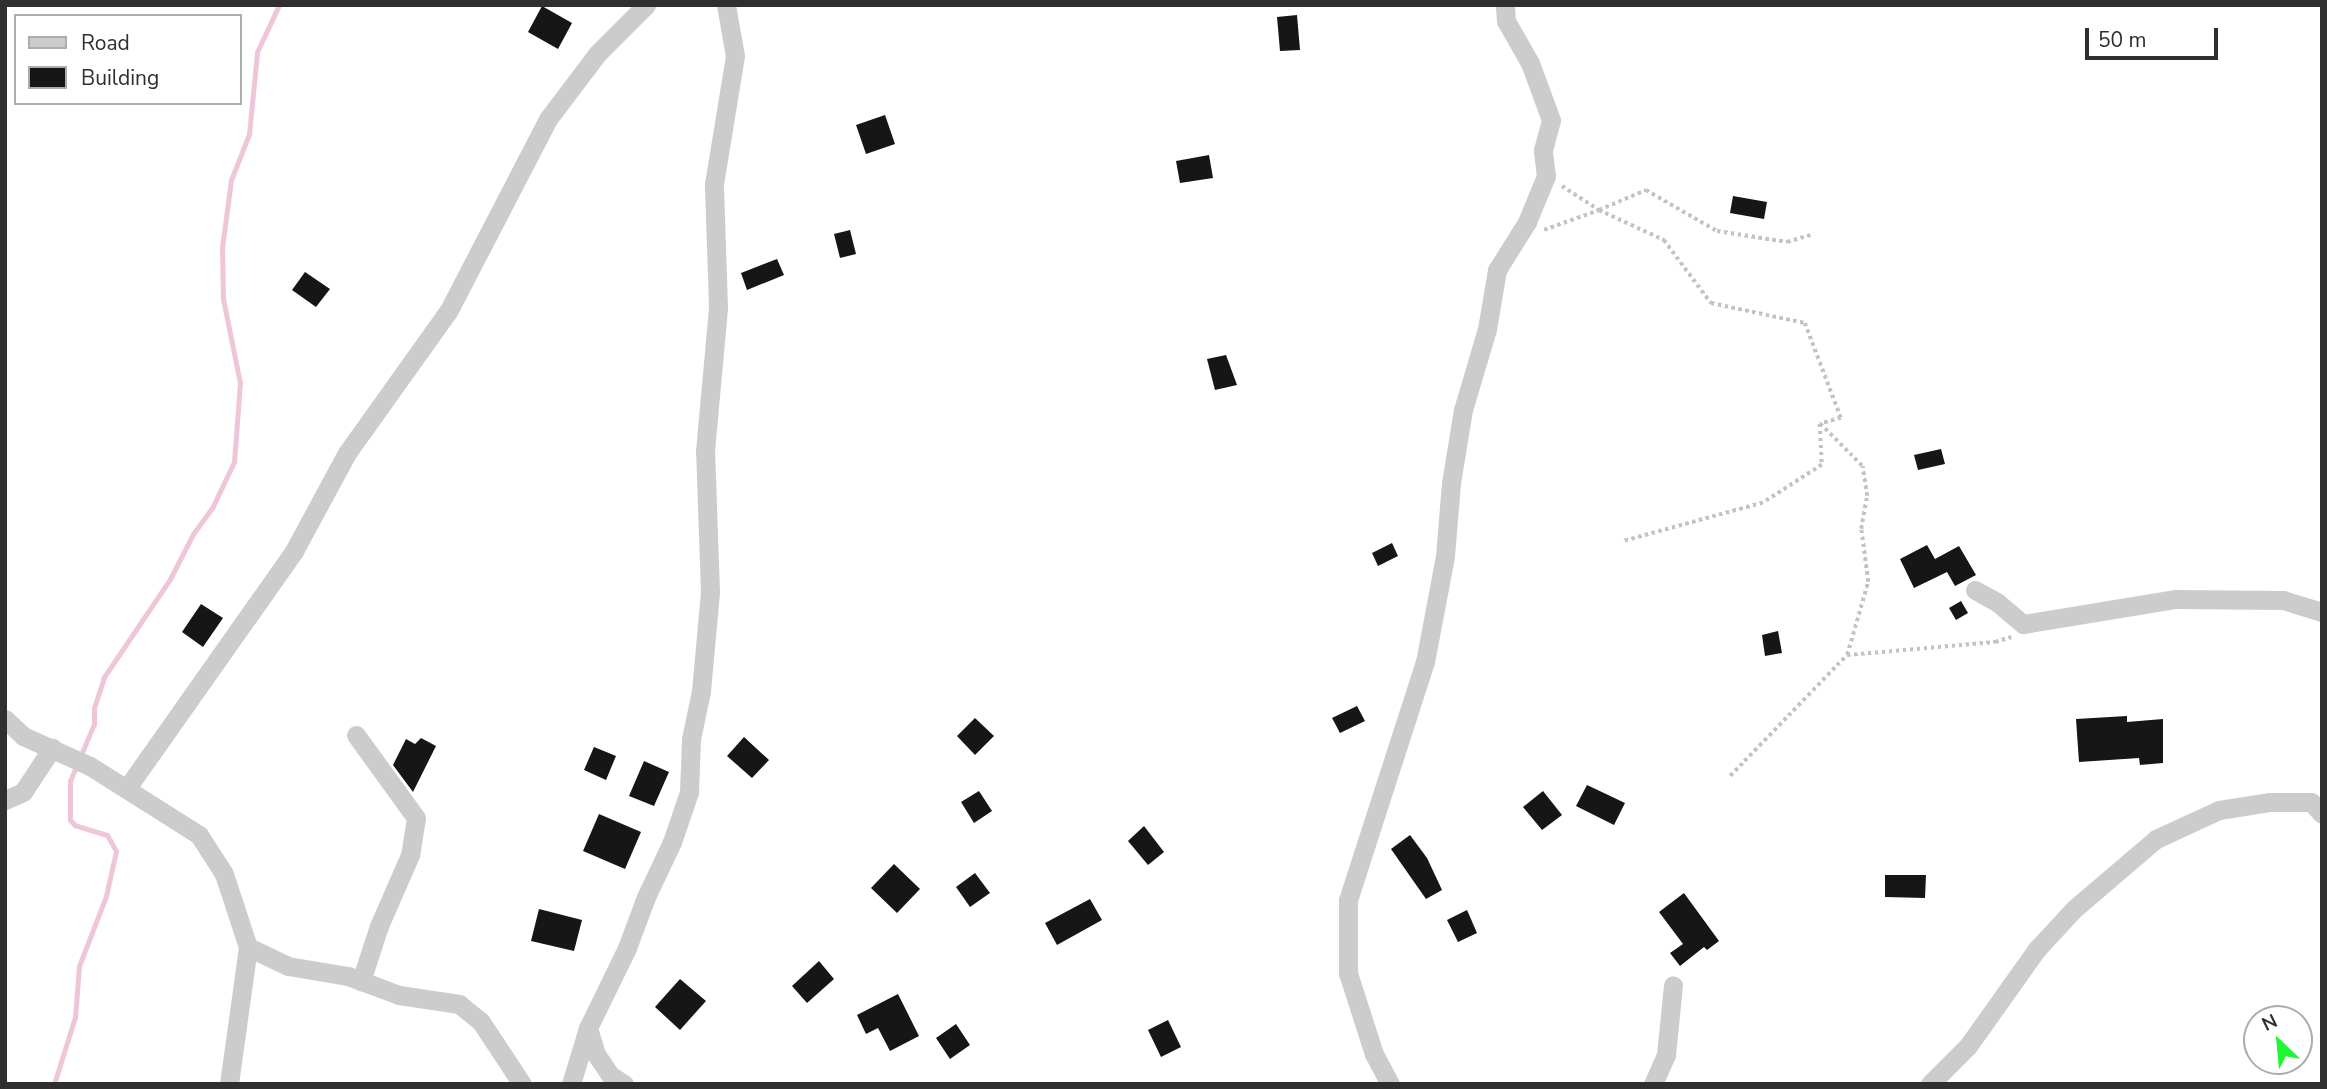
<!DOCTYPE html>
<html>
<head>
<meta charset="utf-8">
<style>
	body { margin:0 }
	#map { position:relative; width:2327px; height:1089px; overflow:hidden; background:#fff; font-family:"Nunito Sans",sans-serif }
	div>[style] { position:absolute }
	.stream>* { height:5px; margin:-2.5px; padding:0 2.5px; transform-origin:2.5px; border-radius:2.5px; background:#efc6d9 }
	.building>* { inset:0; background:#161616 }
	.path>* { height:3.5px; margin-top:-1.75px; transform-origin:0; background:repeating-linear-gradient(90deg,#c3c3c3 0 3.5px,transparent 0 7px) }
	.street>* { height:19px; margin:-9.5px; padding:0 9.5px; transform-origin:9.5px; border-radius:9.5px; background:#ccc }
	span { translate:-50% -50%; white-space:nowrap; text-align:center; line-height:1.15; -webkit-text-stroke:7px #fff; paint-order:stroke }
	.frame { position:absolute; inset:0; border:7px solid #2f2f2f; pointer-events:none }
	.legend { position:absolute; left:14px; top:14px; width:228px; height:91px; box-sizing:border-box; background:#fff; border:2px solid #acacac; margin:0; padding:9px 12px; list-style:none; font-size:21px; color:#2f2f2f }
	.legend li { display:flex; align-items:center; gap:14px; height:35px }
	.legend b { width:35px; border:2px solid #acacac }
	.north { position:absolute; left:2243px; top:1005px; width:70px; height:70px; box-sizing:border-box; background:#fff; border:2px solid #acacac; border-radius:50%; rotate:334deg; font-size:19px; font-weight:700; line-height:28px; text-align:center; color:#2f2f2f }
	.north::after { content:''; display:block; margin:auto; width:24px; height:32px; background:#21f634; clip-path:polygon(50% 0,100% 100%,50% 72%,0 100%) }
	.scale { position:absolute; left:2085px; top:28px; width:133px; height:32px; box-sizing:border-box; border:4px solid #2f2f2f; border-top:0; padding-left:9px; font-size:21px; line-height:24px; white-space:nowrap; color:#2f2f2f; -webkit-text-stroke:5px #fff; paint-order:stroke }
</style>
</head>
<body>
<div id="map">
	<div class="stream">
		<i style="left:54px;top:1084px;width:70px;rotate:-72.6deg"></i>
		<i style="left:75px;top:1017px;width:51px;rotate:-85.5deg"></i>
		<i style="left:79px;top:966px;width:75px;rotate:-68.9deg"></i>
		<i style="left:106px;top:896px;width:46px;rotate:-77.5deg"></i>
		<i style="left:116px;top:851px;width:18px;rotate:-119deg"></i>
		<i style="left:107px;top:835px;width:34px;rotate:-163deg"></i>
		<i style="left:75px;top:825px;width:7px;rotate:-135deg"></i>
		<i style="left:70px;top:820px;width:39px;rotate:-90deg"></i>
		<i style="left:70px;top:781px;width:62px;rotate:-67.2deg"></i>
		<i style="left:94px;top:724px;width:16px;rotate:-90deg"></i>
		<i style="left:94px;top:708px;width:33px;rotate:-72deg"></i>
		<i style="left:104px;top:677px;width:118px;rotate:-56deg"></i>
		<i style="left:170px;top:579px;width:51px;rotate:-62.9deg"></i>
		<i style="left:193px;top:534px;width:34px;rotate:-54deg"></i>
		<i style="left:213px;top:506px;width:49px;rotate:-64.5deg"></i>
		<i style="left:234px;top:462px;width:79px;rotate:-85.7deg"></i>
		<i style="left:240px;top:383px;width:86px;rotate:-101.4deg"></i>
		<i style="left:223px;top:299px;width:51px;rotate:-91.1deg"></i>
		<i style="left:222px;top:248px;width:69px;rotate:-82.5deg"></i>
		<i style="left:231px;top:180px;width:49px;rotate:-68.6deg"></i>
		<i style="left:249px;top:134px;width:82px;rotate:-84.4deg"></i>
		<i style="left:257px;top:52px;width:52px;rotate:-64.9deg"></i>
	</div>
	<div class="building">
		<i style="clip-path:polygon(542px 6px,572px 23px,558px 49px,528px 32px)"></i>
		<i style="clip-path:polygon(1297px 15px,1300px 50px,1280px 51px,1277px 17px)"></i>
		<i style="clip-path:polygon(885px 115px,895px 144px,866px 154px,856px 125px)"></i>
		<i style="clip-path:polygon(1209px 155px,1213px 178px,1180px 183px,1176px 161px)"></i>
		<i style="clip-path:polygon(1733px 196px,1767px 202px,1764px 219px,1730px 213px)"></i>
		<i style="clip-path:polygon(850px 230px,856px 254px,840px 258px,834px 234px)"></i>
		<i style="clip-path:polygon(777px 259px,784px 275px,747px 290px,741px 273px)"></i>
		<i style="clip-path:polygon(305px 272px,330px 289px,316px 307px,292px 290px)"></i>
		<i style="clip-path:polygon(1226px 355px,1237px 385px,1215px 390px,1207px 359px)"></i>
		<i style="clip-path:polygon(1941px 449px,1945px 464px,1918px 470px,1914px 455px)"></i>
		<i style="clip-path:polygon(1392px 543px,1398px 556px,1378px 566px,1372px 553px)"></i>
		<i style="clip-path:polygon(1927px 545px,1935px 559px,1959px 546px,1976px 575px,1955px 586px,1947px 572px,1914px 588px,1900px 559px)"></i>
		<i style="clip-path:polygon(1961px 601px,1968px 613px,1956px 620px,1949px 608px)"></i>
		<i style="clip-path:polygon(201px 604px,223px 618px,203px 647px,182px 632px)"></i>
		<i style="clip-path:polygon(1778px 631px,1782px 653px,1765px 656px,1762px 635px)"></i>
		<i style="clip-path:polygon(1357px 706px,1365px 721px,1340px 733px,1332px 718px)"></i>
		<i style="clip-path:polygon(2127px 716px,2127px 722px,2163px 719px,2163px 763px,2140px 765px,2139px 758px,2079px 762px,2076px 719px)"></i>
		<i style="clip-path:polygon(975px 718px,994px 736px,975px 755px,957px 736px)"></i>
		<i style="clip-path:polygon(744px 737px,769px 760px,752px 778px,727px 756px)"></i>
		<i style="clip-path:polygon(421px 738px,436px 746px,413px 792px,393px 765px,406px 739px,415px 744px)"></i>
		<i style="clip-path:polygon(594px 747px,616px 756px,606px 780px,584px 770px)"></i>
		<i style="clip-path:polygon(644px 761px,669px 772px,654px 806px,629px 796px)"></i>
		<i style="clip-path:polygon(1587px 785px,1625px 803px,1614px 825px,1576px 806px)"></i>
		<i style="clip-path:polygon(979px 791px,992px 811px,974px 823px,961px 802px)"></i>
		<i style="clip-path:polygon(1543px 791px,1562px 815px,1542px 830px,1523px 807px)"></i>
		<i style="clip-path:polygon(599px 814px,641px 832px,625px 869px,583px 851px)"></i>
		<i style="clip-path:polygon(1144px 826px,1164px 852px,1148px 865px,1128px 841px)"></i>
		<i style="clip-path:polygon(1410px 835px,1427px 858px,1442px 890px,1426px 899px,1391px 849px)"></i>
		<i style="clip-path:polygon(894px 864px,920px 889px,897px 913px,871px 888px)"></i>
		<i style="clip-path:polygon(975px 873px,990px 893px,970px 907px,956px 887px)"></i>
		<i style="clip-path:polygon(1885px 875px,1926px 875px,1925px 898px,1885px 897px)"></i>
		<i style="clip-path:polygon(1684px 893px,1719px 941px,1707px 950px,1704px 947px,1680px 966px,1670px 953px,1683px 944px,1659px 912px)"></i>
		<i style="clip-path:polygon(1090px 899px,1102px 920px,1057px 945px,1045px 923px)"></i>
		<i style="clip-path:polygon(539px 909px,582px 920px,574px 951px,531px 941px)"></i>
		<i style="clip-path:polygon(1467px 910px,1477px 933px,1458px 942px,1447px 920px)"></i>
		<i style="clip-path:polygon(819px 961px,834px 979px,807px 1003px,792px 986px)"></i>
		<i style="clip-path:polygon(680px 979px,706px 1001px,680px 1030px,655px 1007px)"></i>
		<i style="clip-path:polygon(898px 994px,919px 1036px,890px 1051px,878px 1028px,866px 1034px,857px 1015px)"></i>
		<i style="clip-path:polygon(1168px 1020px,1181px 1047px,1161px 1057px,1148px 1030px)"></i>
		<i style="clip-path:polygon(956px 1024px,970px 1045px,950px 1059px,936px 1038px)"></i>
	</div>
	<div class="path">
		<i style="left:1562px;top:186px;width:44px;rotate:33deg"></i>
		<i style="left:1599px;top:210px;width:51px;rotate:-23.1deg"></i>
		<i style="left:1646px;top:190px;width:82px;rotate:30deg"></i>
		<i style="left:1717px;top:231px;width:71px;rotate:8.9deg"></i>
		<i style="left:1787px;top:242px;width:28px;rotate:-17deg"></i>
		<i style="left:1544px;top:230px;width:59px;rotate:-20deg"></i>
		<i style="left:1599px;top:210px;width:72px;rotate:24.8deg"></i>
		<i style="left:1664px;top:240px;width:79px;rotate:53.3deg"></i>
		<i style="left:1711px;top:303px;width:96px;rotate:12deg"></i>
		<i style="left:1805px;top:323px;width:102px;rotate:69.2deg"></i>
		<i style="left:1841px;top:418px;width:22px;rotate:164deg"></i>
		<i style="left:1820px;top:424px;width:41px;rotate:87.2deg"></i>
		<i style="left:1822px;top:465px;width:70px;rotate:147.2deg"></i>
		<i style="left:1763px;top:503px;width:147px;rotate:164.6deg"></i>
		<i style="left:1847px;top:655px;width:149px;rotate:-5deg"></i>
		<i style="left:1995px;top:642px;width:17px;rotate:-17deg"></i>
		<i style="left:1730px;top:776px;width:168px;rotate:-46deg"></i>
		<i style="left:1847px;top:655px;width:76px;rotate:-74deg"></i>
		<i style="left:1868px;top:582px;width:53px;rotate:-97.5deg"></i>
		<i style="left:1861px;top:529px;width:34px;rotate:-80deg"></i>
		<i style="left:1867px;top:496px;width:30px;rotate:-99deg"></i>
		<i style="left:1862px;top:466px;width:59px;rotate:-135deg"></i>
	</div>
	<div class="street">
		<i style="left:1975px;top:590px;width:26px;rotate:29deg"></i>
		<i style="left:1998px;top:603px;width:33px;rotate:40deg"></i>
		<i style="left:2023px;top:624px;width:155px;rotate:-9.3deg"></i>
		<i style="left:2176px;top:599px;width:107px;rotate:0.5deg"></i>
		<i style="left:2283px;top:600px;width:41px;rotate:17.1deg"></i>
		<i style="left:5px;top:719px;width:25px;rotate:43deg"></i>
		<i style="left:23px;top:736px;width:73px;rotate:24.1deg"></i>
		<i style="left:90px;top:766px;width:129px;rotate:32.3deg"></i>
		<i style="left:199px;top:835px;width:46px;rotate:57.3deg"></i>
		<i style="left:224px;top:874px;width:77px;rotate:71.8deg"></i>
		<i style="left:248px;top:947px;width:138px;rotate:97.9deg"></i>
		<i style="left:356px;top:735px;width:102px;rotate:54.1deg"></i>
		<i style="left:416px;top:818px;width:37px;rotate:99deg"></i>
		<i style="left:410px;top:855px;width:77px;rotate:113.6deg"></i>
		<i style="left:379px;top:926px;width:58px;rotate:108.1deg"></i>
		<i style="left:127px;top:788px;width:290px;rotate:-54.8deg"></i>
		<i style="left:294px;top:551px;width:111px;rotate:-61.6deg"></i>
		<i style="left:347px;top:453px;width:176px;rotate:-54.5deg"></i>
		<i style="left:449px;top:310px;width:215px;rotate:-62.6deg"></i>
		<i style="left:548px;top:119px;width:83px;rotate:-52.9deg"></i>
		<i style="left:598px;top:53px;width:68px;rotate:-45deg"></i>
		<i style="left:5px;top:800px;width:20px;rotate:-24deg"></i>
		<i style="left:23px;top:792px;width:53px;rotate:-56.6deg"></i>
		<i style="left:248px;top:947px;width:44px;rotate:25.4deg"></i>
		<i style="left:288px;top:966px;width:61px;rotate:9.5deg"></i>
		<i style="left:348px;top:976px;width:54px;rotate:20.4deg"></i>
		<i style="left:399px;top:995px;width:61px;rotate:8.5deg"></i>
		<i style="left:459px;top:1004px;width:28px;rotate:39deg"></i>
		<i style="left:481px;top:1022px;width:74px;rotate:56.5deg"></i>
		<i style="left:588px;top:1028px;width:27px;rotate:73deg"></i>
		<i style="left:596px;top:1054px;width:25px;rotate:56deg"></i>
		<i style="left:610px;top:1075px;width:17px;rotate:33deg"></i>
		<i style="left:571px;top:1084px;width:59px;rotate:-73.1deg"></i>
		<i style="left:588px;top:1028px;width:89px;rotate:-64deg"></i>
		<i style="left:627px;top:948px;width:54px;rotate:-69.6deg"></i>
		<i style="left:646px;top:897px;width:61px;rotate:-64.7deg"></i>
		<i style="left:672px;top:842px;width:53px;rotate:-71.2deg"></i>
		<i style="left:689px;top:792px;width:53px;rotate:-87.8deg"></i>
		<i style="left:691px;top:739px;width:49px;rotate:-78.2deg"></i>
		<i style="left:701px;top:691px;width:99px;rotate:-84.8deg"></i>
		<i style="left:710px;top:592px;width:141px;rotate:-92deg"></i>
		<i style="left:705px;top:451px;width:145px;rotate:-84.8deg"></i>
		<i style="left:718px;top:307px;width:123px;rotate:-91.9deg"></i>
		<i style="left:714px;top:184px;width:130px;rotate:-80.7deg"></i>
		<i style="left:735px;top:56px;width:52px;rotate:-100deg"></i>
		<i style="left:1390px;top:1084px;width:34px;rotate:-118deg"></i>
		<i style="left:1374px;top:1054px;width:85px;rotate:-107.8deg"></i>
		<i style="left:1348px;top:973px;width:73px;rotate:-90deg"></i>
		<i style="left:1348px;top:900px;width:250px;rotate:-72.1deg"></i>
		<i style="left:1425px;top:662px;width:108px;rotate:-79.3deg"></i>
		<i style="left:1445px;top:556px;width:73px;rotate:-85.3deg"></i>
		<i style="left:1451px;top:483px;width:74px;rotate:-80.7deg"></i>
		<i style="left:1463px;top:410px;width:84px;rotate:-73.5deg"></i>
		<i style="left:1487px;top:329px;width:60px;rotate:-80.4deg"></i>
		<i style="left:1497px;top:270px;width:57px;rotate:-58deg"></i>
		<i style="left:1527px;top:222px;width:50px;rotate:-67.6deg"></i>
		<i style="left:1546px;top:176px;width:26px;rotate:-97deg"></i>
		<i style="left:1543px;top:150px;width:31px;rotate:-75deg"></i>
		<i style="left:1551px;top:120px;width:61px;rotate:-110.2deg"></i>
		<i style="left:1530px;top:63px;width:48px;rotate:-119.7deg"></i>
		<i style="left:1506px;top:21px;width:16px;rotate:-94deg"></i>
		<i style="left:1653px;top:1084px;width:32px;rotate:-66deg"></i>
		<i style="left:1666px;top:1055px;width:70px;rotate:-84.3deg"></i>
		<i style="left:1930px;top:1084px;width:54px;rotate:-45deg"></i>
		<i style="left:1968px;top:1046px;width:119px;rotate:-54.6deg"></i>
		<i style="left:2037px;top:949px;width:54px;rotate:-47.2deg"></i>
		<i style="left:2074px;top:909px;width:108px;rotate:-40.5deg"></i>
		<i style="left:2156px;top:839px;width:69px;rotate:-24.7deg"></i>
		<i style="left:2219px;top:810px;width:52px;rotate:-8.9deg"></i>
		<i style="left:2270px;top:802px;width:41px"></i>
		<i style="left:2311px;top:802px;width:16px;rotate:47deg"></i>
	</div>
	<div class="frame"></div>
	<ul class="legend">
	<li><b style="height:9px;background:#ccc"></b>Road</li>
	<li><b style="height:19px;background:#161616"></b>Building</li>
	</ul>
	<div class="north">N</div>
	<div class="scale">50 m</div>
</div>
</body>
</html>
